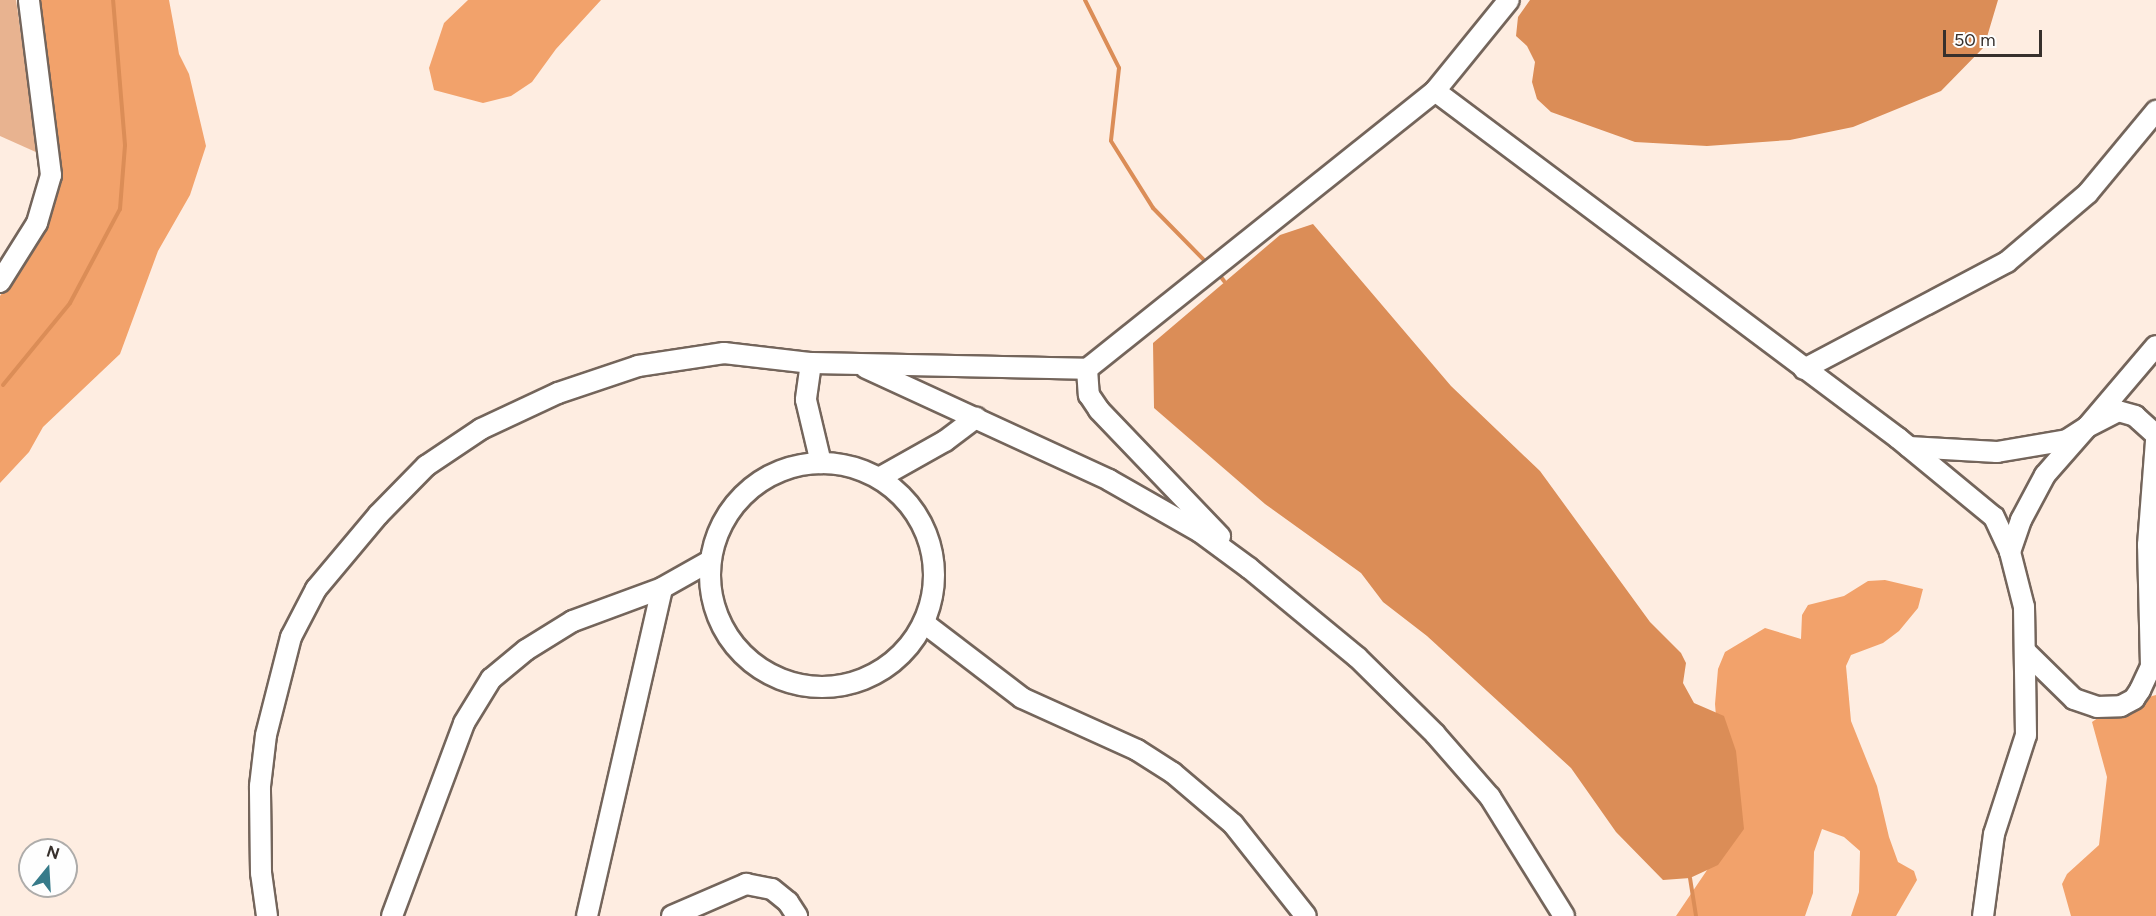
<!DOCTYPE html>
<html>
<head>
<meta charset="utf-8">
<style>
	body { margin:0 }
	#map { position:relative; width:2156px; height:916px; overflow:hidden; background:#feede1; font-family:Figtree,sans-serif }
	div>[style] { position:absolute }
	.green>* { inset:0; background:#e8b390 }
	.forest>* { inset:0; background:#f2a26b }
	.water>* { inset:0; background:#db8d57 }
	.stream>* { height:4px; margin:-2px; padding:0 2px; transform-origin:2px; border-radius:2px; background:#db8d57 }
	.roads { filter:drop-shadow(2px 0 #74655b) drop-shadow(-2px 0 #74655b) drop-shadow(0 2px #74655b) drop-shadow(0 -2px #74655b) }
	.minor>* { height:20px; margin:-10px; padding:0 10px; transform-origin:10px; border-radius:10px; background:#fff }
	.minor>.ring { margin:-10px; padding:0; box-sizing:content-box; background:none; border:20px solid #fff; border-radius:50% }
	span { translate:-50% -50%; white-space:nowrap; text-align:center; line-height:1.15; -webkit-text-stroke:4.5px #fefefe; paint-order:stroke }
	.north { position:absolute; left:18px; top:838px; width:60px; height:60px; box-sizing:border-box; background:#fefefe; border:2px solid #aeacaa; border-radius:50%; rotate:18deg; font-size:16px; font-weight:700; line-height:24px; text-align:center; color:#37302c }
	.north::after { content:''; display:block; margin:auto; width:21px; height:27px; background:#377b8a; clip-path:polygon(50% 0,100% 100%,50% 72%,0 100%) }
	.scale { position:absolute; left:1943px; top:30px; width:99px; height:27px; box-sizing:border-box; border:3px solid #37302c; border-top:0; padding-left:8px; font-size:18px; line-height:21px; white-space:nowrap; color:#37302c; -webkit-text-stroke:4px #fefefe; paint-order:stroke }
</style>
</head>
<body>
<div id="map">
	<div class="green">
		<i style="clip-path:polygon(0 0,16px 0,38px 153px,0 136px)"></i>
	</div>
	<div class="forest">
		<i style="clip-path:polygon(30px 0,169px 0,179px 54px,189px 74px,206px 146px,190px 195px,158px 251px,120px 354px,43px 427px,29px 452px,0 483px,0 296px,28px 252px,47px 209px)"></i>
		<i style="clip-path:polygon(468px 0,601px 0,556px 49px,532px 82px,511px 96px,483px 103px,434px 90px,429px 68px,444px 23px)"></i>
		<i style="clip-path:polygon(1885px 580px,1923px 589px,1918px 608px,1899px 631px,1883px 643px,1851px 655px,1846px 666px,1851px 721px,1877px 786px,1889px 837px,1898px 862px,1914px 871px,1917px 880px,1896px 916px,1851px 916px,1859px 892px,1860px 851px,1844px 837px,1822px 829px,1814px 852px,1813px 893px,1805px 916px,1676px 916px,1726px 842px,1715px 704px,1718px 669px,1725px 652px,1765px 628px,1801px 639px,1802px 615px,1808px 605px,1844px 596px,1868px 581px)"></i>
		<i style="clip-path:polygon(2156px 695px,2156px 916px,2071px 916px,2062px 884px,2067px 874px,2099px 845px,2107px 777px,2092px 722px,2115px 706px)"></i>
	</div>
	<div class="water">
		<i style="clip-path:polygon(1530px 0,1998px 0,1984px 47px,1941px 91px,1853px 127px,1790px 140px,1707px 146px,1635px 142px,1551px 112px,1537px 99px,1532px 82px,1535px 62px,1527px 46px,1516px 36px,1518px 17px)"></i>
		<i style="clip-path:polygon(1313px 224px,1451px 386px,1540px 471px,1650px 622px,1681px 653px,1686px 663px,1683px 683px,1694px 703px,1724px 716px,1736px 751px,1744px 829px,1718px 865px,1690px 878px,1663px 880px,1616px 832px,1571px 768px,1427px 636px,1383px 602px,1361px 573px,1265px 504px,1154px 408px,1153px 343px,1280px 235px)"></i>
	</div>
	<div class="stream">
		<i style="left:1085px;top:0;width:76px;rotate:63.4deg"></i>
		<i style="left:1119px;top:68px;width:73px;rotate:96.3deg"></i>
		<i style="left:1111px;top:141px;width:79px;rotate:57.9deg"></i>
		<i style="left:1153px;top:208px;width:73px;rotate:45.6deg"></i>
		<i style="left:1221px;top:277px;width:5px;rotate:53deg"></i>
		<i style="left:3px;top:385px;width:106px;rotate:-50.7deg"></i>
		<i style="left:70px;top:303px;width:106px;rotate:-62deg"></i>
		<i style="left:120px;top:209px;width:64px;rotate:-85.5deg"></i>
		<i style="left:125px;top:145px;width:145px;rotate:-94.7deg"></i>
		<i style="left:1690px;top:878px;width:38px;rotate:81deg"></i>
	</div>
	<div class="roads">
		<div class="minor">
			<i style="left:1435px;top:91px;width:579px;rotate:36.85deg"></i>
			<i style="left:1898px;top:438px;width:124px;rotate:39.5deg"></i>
			<i style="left:1994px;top:517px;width:38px;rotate:65deg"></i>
			<i style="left:2010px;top:552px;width:57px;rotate:75.7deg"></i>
			<i style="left:2024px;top:607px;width:128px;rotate:89.1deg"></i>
			<i style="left:2026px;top:735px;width:104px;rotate:107.9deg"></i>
			<i style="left:1994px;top:834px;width:83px;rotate:97.6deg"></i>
			<i style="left:0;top:282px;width:70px;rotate:-57.9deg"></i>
			<i style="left:37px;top:223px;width:50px;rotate:-73.7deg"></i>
			<i style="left:51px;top:175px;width:176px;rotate:-97.2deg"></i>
			<i style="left:811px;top:363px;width:37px;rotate:98deg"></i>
			<i style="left:806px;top:400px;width:65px;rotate:76.6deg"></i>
			<i style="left:866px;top:368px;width:268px;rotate:24.7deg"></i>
			<i style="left:1109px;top:480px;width:105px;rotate:29.7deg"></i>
			<i style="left:1200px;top:532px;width:61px;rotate:36.3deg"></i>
			<i style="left:1249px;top:568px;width:140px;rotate:39.5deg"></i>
			<i style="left:1357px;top:657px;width:110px;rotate:44.6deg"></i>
			<i style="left:1435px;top:734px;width:84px;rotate:48.9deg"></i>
			<i style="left:1490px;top:797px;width:140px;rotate:58.1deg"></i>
			<i style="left:1087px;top:369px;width:26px;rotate:86deg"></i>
			<i style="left:1089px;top:395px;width:18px;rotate:56deg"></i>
			<i style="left:1099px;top:410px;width:175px;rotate:46.2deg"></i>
			<i style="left:1804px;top:369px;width:229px;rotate:-27.8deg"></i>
			<i style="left:2007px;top:262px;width:106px;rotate:-40.4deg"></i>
			<i style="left:2088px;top:193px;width:107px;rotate:-50.3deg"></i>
			<i style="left:1909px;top:447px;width:88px;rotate:3.3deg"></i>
			<i style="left:1997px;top:452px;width:71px;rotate:-9.7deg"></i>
			<i style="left:2067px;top:440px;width:24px;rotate:-33deg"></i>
			<i style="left:2087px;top:427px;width:106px;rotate:-49.6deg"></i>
			<i class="ring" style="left:710px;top:463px;width:204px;height:204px"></i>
			<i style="left:879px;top:478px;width:76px;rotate:-29.3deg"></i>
			<i style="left:945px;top:441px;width:39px;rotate:-37deg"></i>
			<i style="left:2010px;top:552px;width:34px;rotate:-71deg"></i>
			<i style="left:2021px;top:520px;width:51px;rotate:-61.9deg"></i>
			<i style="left:2045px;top:475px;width:64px;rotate:-48.8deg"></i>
			<i style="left:2087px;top:427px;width:35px;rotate:-27deg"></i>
			<i style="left:2118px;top:411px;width:18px;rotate:16deg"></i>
			<i style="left:2135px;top:416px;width:28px;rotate:42deg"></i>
			<i style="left:924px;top:623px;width:123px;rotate:37.4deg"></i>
			<i style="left:1022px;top:698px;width:126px;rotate:24.3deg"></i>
			<i style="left:1137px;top:750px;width:43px;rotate:32.6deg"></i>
			<i style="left:1173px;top:773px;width:79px;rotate:40.4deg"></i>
			<i style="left:1233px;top:824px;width:117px;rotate:51.6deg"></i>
			<i style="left:2026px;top:652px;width:67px;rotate:44.4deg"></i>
			<i style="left:2074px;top:699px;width:24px;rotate:19deg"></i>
			<i style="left:2097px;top:707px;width:24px;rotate:-2deg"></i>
			<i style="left:2121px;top:706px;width:15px;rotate:-28deg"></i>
			<i style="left:2134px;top:699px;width:11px;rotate:-56deg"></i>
			<i style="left:2140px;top:690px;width:26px;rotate:-65deg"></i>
			<i style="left:2151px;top:666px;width:121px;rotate:-91.4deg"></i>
			<i style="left:2148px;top:545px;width:105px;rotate:-85.6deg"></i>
			<i style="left:267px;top:916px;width:43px;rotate:-97.9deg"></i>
			<i style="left:261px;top:873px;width:87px;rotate:-90.7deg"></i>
			<i style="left:260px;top:786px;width:51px;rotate:-83.3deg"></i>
			<i style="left:266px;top:735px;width:101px;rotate:-75.7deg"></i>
			<i style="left:291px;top:637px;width:54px;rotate:-62.5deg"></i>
			<i style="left:316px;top:589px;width:97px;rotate:-50deg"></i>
			<i style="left:378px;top:515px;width:69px;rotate:-45.6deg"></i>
			<i style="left:426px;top:466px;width:66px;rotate:-33.9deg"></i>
			<i style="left:481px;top:429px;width:85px;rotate:-25.1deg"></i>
			<i style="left:558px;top:393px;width:84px;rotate:-18.6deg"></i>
			<i style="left:638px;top:366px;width:87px;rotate:-8.6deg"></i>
			<i style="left:724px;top:353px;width:88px;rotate:6.6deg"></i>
			<i style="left:811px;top:363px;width:276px;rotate:1.2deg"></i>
			<i style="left:1087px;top:369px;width:445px;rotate:-38.6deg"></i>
			<i style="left:1435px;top:91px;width:117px;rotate:-50.9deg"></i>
			<i style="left:392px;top:916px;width:206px;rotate:-69.5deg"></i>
			<i style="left:464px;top:723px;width:52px;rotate:-58.5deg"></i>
			<i style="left:491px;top:679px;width:45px;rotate:-39.6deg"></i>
			<i style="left:526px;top:650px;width:55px;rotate:-31.7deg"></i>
			<i style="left:573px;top:621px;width:95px;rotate:-20.3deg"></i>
			<i style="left:662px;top:588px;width:55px;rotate:-29.4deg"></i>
			<i style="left:587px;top:916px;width:336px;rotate:-77.1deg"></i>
			<i style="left:672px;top:916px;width:81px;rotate:-23.4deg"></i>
			<i style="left:746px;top:884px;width:26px;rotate:11deg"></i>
			<i style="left:772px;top:889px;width:21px;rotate:39deg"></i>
			<i style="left:788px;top:902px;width:17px;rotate:57deg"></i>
		</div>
	</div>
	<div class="north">N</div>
	<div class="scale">50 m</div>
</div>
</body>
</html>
